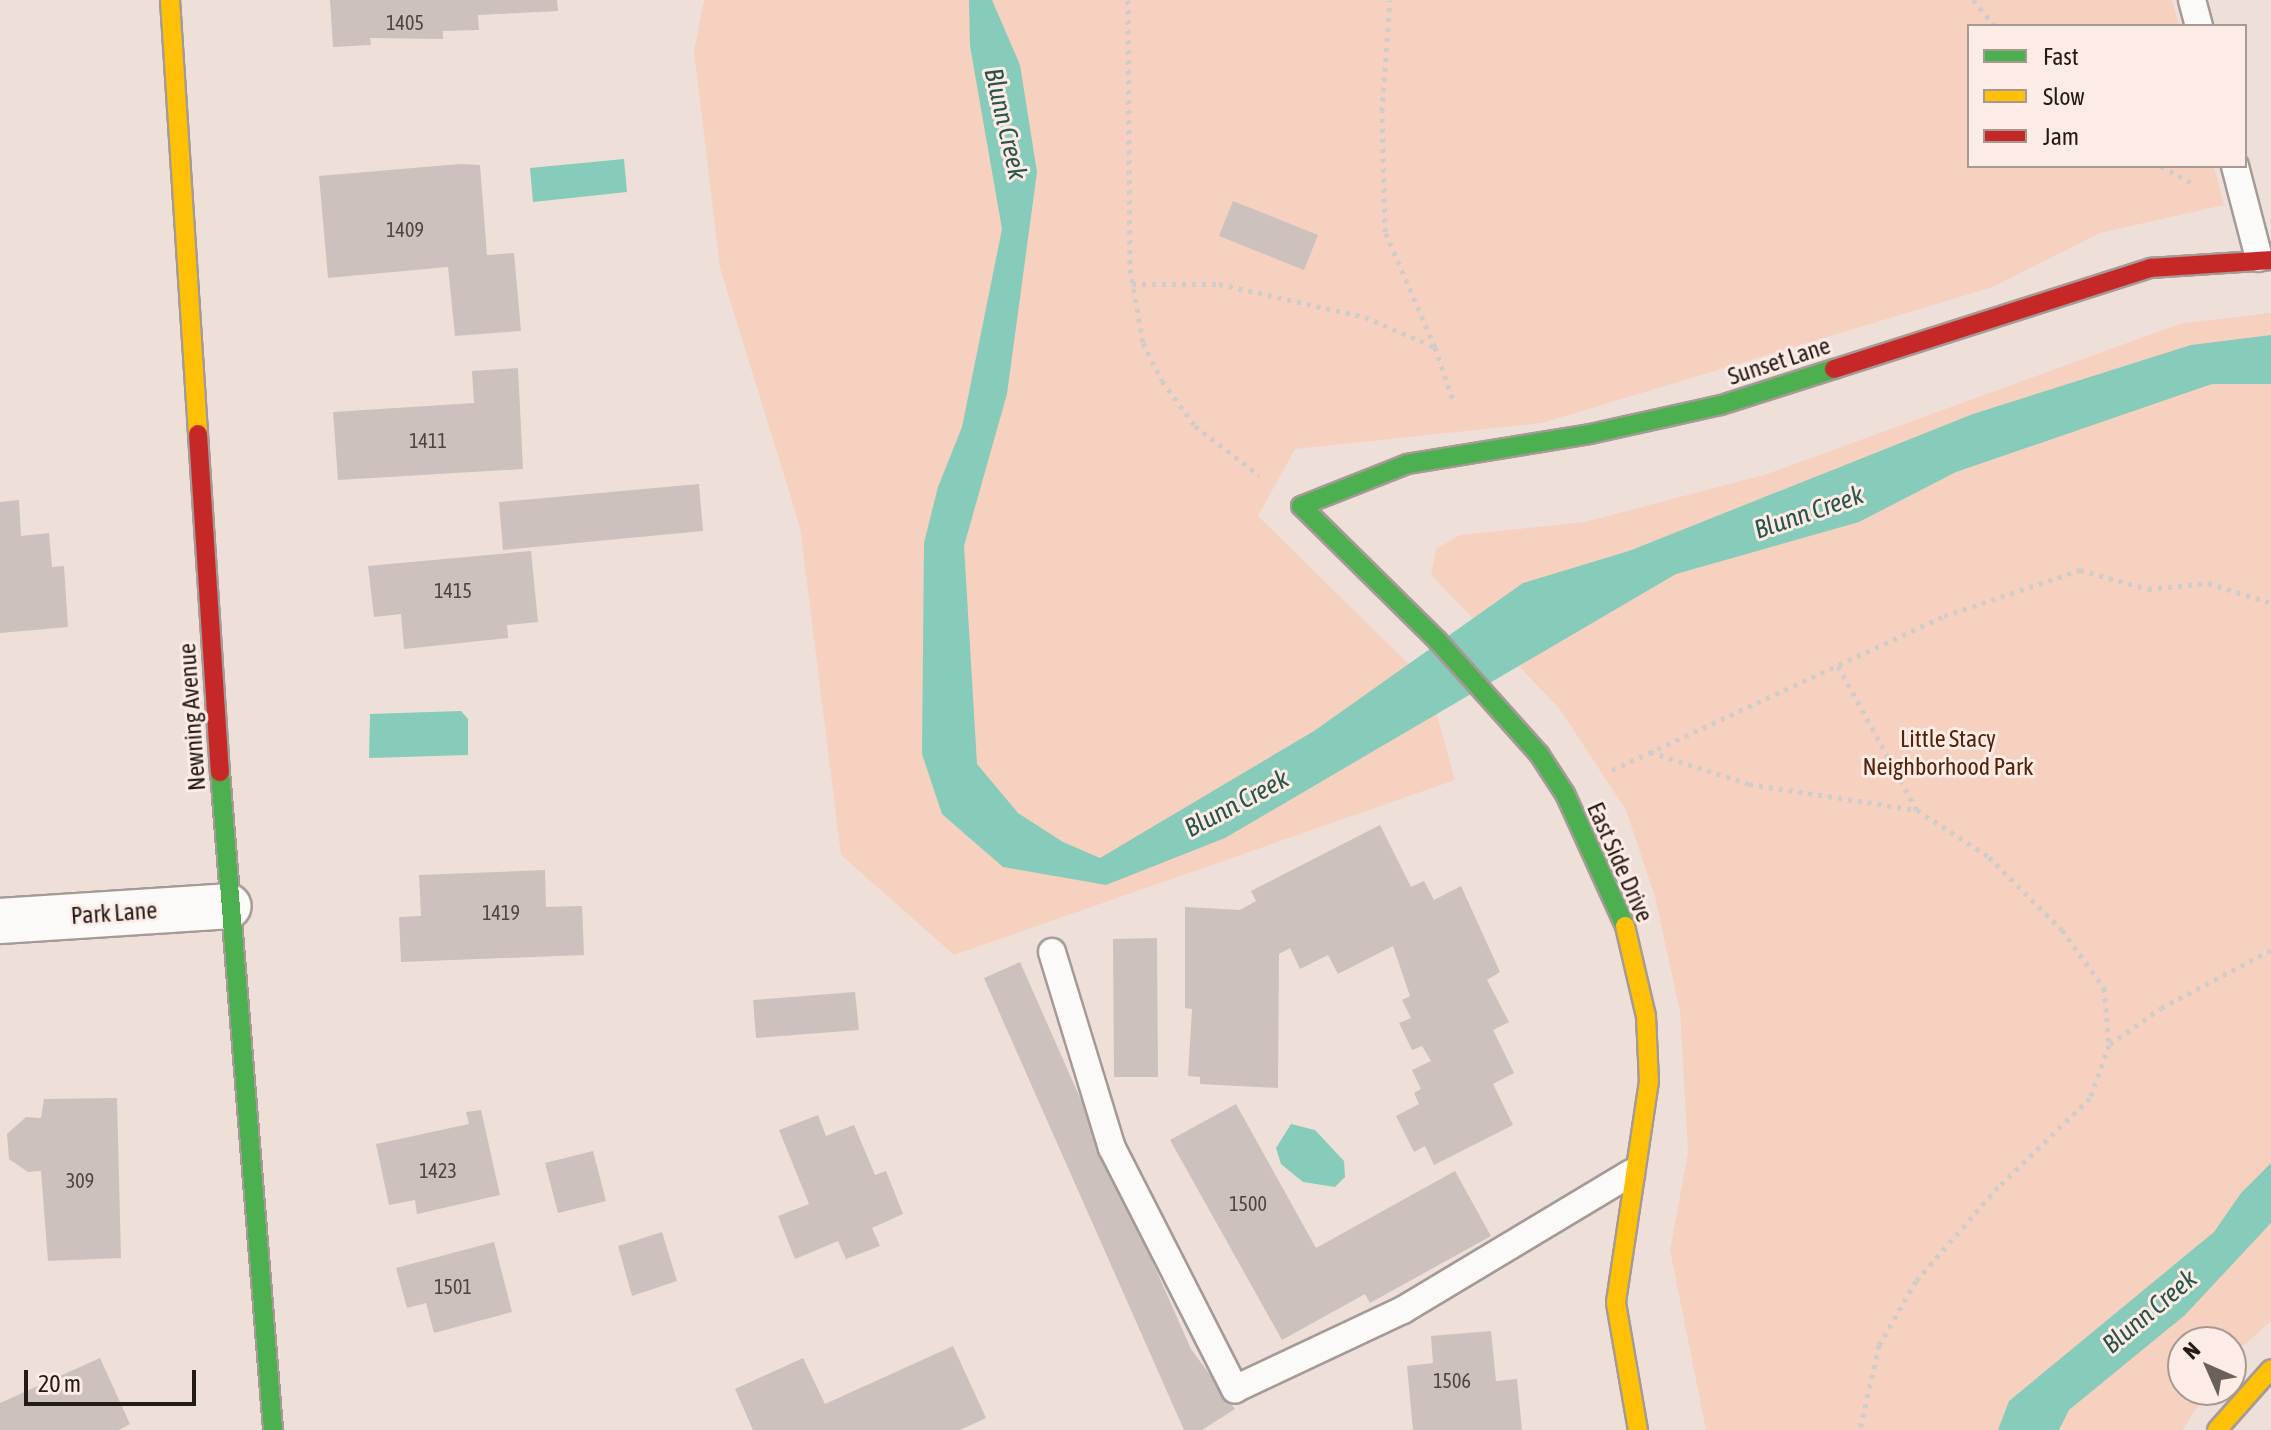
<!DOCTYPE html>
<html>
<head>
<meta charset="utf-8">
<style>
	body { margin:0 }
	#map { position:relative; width:2271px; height:1430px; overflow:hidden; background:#eee0d9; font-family:"Asap Condensed",sans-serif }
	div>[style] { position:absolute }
	.green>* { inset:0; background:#f7d1bf }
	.water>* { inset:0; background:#87cbba }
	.building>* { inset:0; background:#ccc1bc }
	.path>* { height:5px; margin-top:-2.5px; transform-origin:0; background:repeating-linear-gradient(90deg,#d0ccca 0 4px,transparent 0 10px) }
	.roads { filter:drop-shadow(2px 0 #a59a95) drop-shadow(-2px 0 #a59a95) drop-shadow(0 2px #a59a95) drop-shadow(0 -2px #a59a95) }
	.lane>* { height:26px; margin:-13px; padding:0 13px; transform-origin:13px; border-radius:13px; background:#fcfaf9 }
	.street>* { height:44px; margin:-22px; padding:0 22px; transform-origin:22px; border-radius:22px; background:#fcfaf9 }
	.fast>* { height:18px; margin:-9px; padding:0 9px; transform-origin:9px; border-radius:9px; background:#4caf50 }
	.slow>* { height:18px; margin:-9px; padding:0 9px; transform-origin:9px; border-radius:9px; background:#ffc107 }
	.jam>* { height:18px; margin:-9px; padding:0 9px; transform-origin:9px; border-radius:9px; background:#c62828 }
	span { translate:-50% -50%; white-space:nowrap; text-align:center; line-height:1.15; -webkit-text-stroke:6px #fcece5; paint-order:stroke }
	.number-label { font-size:20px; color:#4e4440 }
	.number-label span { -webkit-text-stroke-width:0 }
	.street-label { font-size:24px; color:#241b16 }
	.park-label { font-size:24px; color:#522309 }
	.water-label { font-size:26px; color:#28554b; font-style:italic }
	.legend { position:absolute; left:1967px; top:24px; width:280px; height:144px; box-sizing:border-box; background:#fcece5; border:2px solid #a69892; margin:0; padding:10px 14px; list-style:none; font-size:24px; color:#241b16 }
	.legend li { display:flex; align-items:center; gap:16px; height:40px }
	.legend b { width:40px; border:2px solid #a69892 }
	.north { position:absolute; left:2167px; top:1326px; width:80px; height:80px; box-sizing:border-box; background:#fcece5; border:2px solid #a69892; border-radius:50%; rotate:315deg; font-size:22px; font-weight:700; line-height:32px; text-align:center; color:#241b16 }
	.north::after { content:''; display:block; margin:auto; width:28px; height:36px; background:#6b605a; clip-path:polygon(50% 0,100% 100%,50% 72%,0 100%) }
	.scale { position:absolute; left:24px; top:1370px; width:172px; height:36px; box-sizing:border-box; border:4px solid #241b16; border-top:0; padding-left:10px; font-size:24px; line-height:28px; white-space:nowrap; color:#241b16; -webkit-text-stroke:6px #fcece5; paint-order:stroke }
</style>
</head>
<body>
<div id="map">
	<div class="green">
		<i style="clip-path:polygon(704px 0,2172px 0,2179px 26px,1969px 26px,1969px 166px,2214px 166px,2224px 205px,2100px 233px,1993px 287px,1542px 423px,1295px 449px,1258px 516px,1428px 683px,1455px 780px,954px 955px,841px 855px,800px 527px,720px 268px,694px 51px)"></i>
		<i style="clip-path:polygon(2271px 313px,2271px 1321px,2231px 1357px,2231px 1342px,2183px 1342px,2183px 1390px,2207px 1390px,2183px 1430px,1706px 1430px,1670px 1250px,1688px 1153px,1680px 1012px,1655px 897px,1626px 810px,1559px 708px,1431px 575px,1436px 549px,1460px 535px,1585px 522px,1767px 474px,2182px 323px)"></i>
	</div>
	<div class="water">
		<i style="clip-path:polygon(969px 0,992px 0,1020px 65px,1037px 172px,1007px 394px,964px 546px,977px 764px,1018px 813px,1063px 842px,1100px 858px,1314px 731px,1523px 583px,1629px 551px,1973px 414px,2191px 345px,2271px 335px,2271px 384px,2212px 384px,1956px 472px,1859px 522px,1676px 574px,1225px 838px,1106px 885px,1003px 867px,942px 814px,922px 754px,924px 543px,938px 487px,962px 427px,1002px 229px,970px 46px)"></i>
		<i style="clip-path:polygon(624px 159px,627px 192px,533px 202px,530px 168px)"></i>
		<i style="clip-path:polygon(461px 711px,468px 719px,468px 755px,369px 758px,370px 714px)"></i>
		<i style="clip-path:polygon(1291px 1124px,1315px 1130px,1344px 1161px,1345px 1177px,1335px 1187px,1303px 1182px,1281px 1164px,1276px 1148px)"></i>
		<i style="clip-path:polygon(2271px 1163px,2271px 1223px,2185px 1315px,2069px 1410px,2059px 1430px,1998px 1430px,2009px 1401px,2214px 1232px,2241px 1193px)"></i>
	</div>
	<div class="building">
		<i style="clip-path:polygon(330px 0,557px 0,558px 11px,478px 15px,479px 30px,443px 31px,443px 39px,370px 38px,371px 45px,333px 47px)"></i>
		<i style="clip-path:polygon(460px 164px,480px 165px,487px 255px,514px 253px,521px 331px,455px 336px,448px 267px,328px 278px,319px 176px)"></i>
		<i style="clip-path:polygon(1233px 201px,1318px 235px,1304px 270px,1219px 236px)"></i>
		<i style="clip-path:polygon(518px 368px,523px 469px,338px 480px,333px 412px,474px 403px,472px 371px)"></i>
		<i style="clip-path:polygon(699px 484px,703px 531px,503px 550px,499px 502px)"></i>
		<i style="clip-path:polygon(19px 500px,21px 536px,49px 533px,52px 567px,64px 566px,68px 627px,0 633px,0 502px)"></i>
		<i style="clip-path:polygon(531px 551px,538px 622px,507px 625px,508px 638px,404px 649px,401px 614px,374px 617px,368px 566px)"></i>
		<i style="clip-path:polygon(1380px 825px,1411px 887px,1424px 881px,1434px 900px,1461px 886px,1500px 972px,1487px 980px,1509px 1022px,1493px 1030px,1514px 1073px,1493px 1084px,1513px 1125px,1434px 1165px,1425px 1146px,1414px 1152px,1396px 1116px,1419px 1104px,1414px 1093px,1421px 1089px,1412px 1070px,1431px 1061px,1422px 1046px,1412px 1050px,1399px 1023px,1411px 1018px,1402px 1000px,1410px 996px,1393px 946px,1338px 974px,1328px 955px,1300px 969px,1290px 948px,1279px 954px,1278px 1088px,1200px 1084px,1200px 1077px,1188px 1076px,1192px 1009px,1185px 1008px,1185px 907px,1240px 910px,1256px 901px,1251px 891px)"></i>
		<i style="clip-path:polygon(545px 870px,546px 907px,582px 906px,584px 955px,401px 962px,399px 917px,421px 916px,419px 875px)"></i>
		<i style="clip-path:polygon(1157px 938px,1158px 1077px,1114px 1077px,1113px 939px)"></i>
		<i style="clip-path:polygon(1020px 962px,1191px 1349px,1235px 1409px,1202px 1430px,1184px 1430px,984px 978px)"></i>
		<i style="clip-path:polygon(855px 992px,859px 1030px,756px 1038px,753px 1000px)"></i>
		<i style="clip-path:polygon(117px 1098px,121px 1258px,48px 1261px,41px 1171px,28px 1172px,9px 1159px,7px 1134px,26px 1117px,41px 1118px,44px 1099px)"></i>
		<i style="clip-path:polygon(1236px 1104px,1316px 1248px,1455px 1171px,1491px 1236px,1370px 1303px,1365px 1294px,1282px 1340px,1170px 1140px)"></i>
		<i style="clip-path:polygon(481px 1110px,500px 1195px,417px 1214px,415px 1200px,389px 1205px,376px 1144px,469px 1124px,466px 1112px)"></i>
		<i style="clip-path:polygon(818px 1115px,826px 1136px,854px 1125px,875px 1175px,886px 1171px,903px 1214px,872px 1228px,880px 1246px,846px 1259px,838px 1241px,795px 1259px,778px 1216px,809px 1204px,779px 1130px)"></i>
		<i style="clip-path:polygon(593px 1151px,606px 1201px,558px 1213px,545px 1163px)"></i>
		<i style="clip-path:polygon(662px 1232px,677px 1281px,632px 1296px,618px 1246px)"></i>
		<i style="clip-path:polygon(494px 1242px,512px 1312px,434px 1333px,426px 1303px,407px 1308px,396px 1268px)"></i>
		<i style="clip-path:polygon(1491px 1331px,1496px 1381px,1517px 1379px,1522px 1430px,1413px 1430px,1407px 1366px,1433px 1363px,1431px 1336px)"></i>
		<i style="clip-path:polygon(953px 1346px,986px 1418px,960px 1430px,753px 1430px,735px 1389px,803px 1358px,825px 1404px)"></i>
		<i style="clip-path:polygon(100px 1358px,130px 1424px,119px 1430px,0 1430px,0 1403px)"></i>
	</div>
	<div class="path">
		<i style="left:1128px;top:0;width:269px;rotate:89.6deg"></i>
		<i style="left:1130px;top:269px;width:75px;rotate:80deg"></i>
		<i style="left:1143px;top:343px;width:42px;rotate:63.4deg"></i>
		<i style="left:1162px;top:381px;width:56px;rotate:53.7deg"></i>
		<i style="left:1195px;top:426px;width:81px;rotate:37.4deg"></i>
		<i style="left:1973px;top:0;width:34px;rotate:50deg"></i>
		<i style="left:2161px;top:166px;width:39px;rotate:29deg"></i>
		<i style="left:1132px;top:284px;width:87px"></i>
		<i style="left:1219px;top:284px;width:150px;rotate:12.7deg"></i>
		<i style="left:1365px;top:317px;width:76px;rotate:23.2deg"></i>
		<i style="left:1435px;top:347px;width:125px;rotate:-113.5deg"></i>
		<i style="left:1385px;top:232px;width:121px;rotate:-91.4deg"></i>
		<i style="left:1382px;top:111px;width:111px;rotate:-85.9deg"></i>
		<i style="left:1435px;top:347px;width:59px;rotate:71.3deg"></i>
		<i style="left:1838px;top:666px;width:164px;rotate:61.3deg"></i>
		<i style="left:1917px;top:810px;width:86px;rotate:33.1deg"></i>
		<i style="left:1989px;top:857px;width:103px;rotate:45deg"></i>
		<i style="left:2062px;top:930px;width:72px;rotate:54.1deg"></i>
		<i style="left:2104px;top:988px;width:57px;rotate:85deg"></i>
		<i style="left:2109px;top:1045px;width:56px;rotate:109.7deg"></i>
		<i style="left:2090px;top:1098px;width:128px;rotate:135.9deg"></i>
		<i style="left:1998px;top:1187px;width:125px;rotate:131.1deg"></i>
		<i style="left:1916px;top:1281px;width:74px;rotate:120deg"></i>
		<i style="left:1879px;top:1345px;width:87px;rotate:102.6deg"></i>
		<i style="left:1650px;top:752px;width:104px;rotate:17.9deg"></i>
		<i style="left:1749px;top:784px;width:170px;rotate:8.8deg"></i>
		<i style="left:1612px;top:770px;width:366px;rotate:-24.9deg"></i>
		<i style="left:1944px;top:616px;width:144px;rotate:-18.7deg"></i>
		<i style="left:2080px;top:570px;width:71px;rotate:15.6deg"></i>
		<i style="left:2148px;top:589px;width:60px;rotate:-5.7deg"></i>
		<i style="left:2208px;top:583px;width:66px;rotate:17.6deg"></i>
		<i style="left:2110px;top:1044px;width:62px;rotate:-35.2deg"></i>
		<i style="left:2161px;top:1008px;width:124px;rotate:-27.8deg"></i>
	</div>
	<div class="roads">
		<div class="lane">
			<i style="left:2192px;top:0;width:27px;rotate:75deg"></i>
			<i style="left:2235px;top:166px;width:95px;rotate:75.4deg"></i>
			<i style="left:1052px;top:952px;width:205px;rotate:73deg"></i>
			<i style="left:1112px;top:1148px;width:271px;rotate:63deg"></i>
			<i style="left:1235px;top:1389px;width:186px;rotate:-25.2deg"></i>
			<i style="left:1403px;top:1310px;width:266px;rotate:-31deg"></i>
		</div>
		<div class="street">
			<i style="left:0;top:921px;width:229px;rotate:-3.7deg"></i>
		</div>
		<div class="fast">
			<i style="left:220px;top:772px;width:660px;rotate:85.39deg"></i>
			<i style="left:1625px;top:926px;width:145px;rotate:-114.4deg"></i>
			<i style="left:1565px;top:794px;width:48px;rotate:-123deg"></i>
			<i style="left:1539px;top:754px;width:152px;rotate:-131.8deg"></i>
			<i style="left:1438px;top:641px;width:192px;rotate:-135.4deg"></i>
			<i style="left:1301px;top:506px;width:114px;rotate:-21.6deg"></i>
			<i style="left:1407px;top:464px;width:185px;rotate:-9.3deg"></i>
			<i style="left:1590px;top:434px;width:134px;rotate:-12.5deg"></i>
			<i style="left:1721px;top:405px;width:119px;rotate:-17.7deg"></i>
		</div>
		<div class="slow">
			<i style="left:170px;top:0;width:435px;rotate:86.3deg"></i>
			<i style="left:1625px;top:926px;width:92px;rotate:76.9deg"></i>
			<i style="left:1646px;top:1016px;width:65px;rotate:87.4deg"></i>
			<i style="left:1649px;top:1081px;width:224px;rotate:98.5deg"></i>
			<i style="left:1616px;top:1303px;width:129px;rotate:80.2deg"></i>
			<i style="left:2217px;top:1430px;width:81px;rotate:-48.5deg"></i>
		</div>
		<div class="jam">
			<i style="left:1834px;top:369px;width:333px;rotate:-17.7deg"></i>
			<i style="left:2151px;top:268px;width:120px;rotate:-3.8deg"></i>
			<i style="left:198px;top:434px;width:339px;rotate:86.3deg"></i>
		</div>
	</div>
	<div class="number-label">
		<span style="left:405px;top:22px">1405</span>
		<span style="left:405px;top:229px">1409</span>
		<span style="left:428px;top:440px">1411</span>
		<span style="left:453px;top:590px">1415</span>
		<span style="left:501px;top:912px">1419</span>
		<span style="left:438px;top:1170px">1423</span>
		<span style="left:80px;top:1180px">309</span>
		<span style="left:1248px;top:1203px">1500</span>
		<span style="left:453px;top:1286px">1501</span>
		<span style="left:1452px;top:1380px">1506</span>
	</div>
	<div class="street-label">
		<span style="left:1779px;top:361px;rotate:-18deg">Sunset Lane</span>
		<span style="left:192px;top:717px;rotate:-94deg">Newning Avenue</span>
		<span style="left:1620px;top:862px;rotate:66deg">East Side Drive</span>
		<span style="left:114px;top:913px;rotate:-4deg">Park Lane</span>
	</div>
	<div class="park-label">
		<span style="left:1948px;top:753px">Little Stacy<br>Neighborhood Park</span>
	</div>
	<div class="water-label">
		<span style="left:1005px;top:124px;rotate:77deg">Blunn Creek</span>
		<span style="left:1809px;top:513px;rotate:-19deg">Blunn Creek</span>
		<span style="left:1237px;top:804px;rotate:-28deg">Blunn Creek</span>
		<span style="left:2150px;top:1312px;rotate:-40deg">Blunn Creek</span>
	</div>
	<ul class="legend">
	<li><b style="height:10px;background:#4caf50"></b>Fast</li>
	<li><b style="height:10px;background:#ffc107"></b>Slow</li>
	<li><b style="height:10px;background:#c62828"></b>Jam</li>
	</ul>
	<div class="north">N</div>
	<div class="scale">20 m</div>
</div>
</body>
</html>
